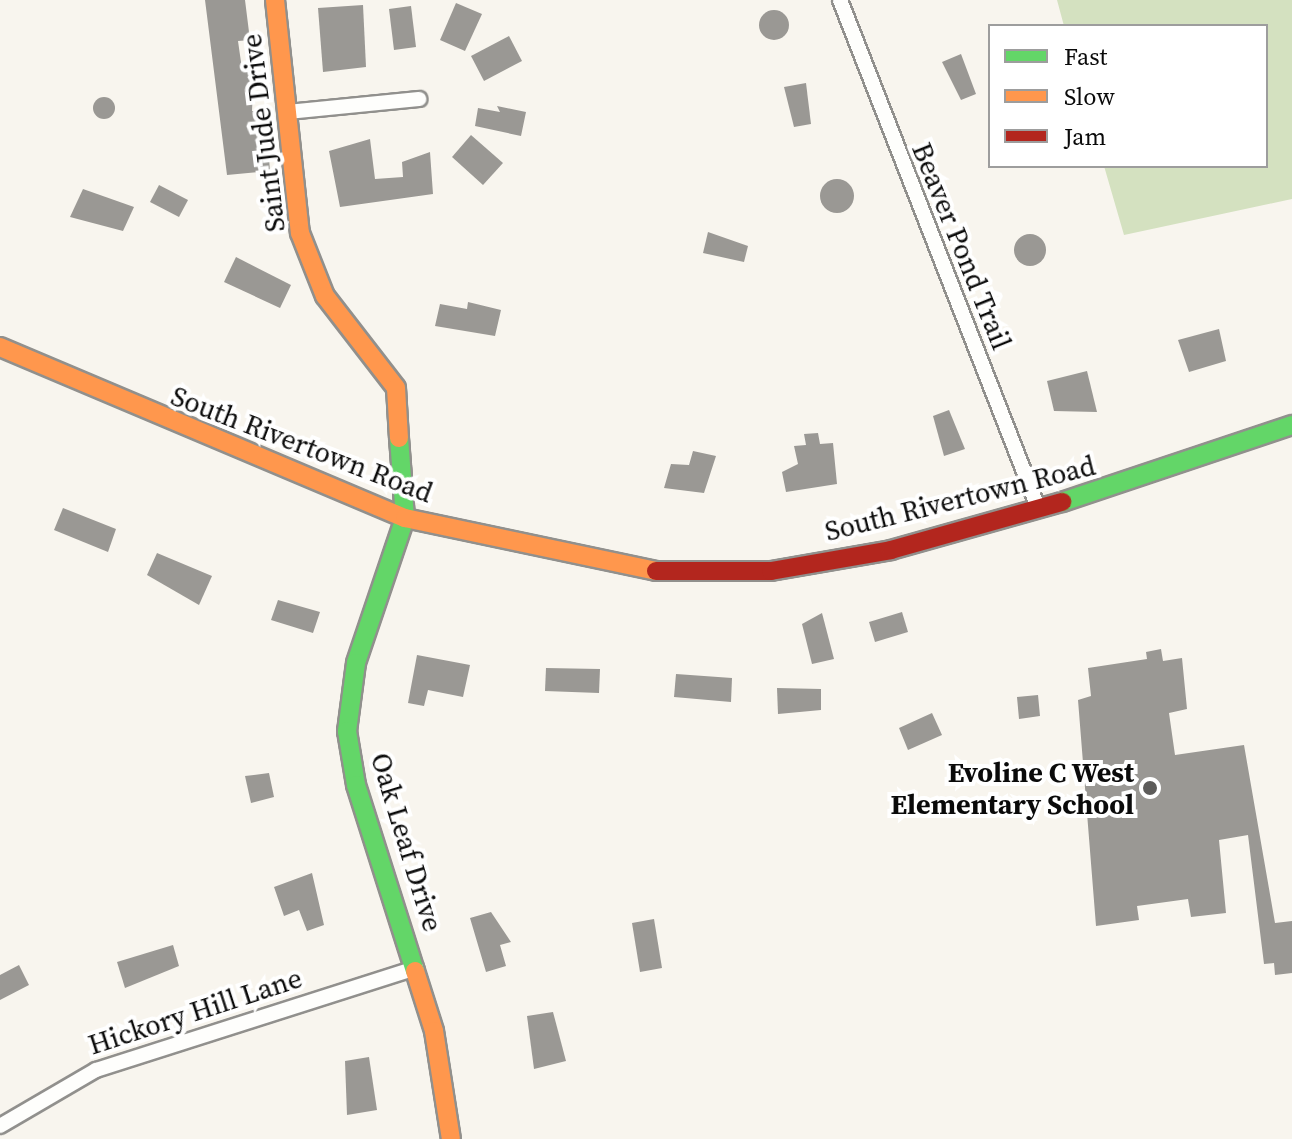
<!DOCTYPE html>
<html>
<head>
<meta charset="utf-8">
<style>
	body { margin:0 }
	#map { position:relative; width:1292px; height:1139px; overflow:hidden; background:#f8f5ee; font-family:"Source Serif 4",serif }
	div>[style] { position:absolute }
	.forest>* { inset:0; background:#d4e1c0 }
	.building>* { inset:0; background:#9a9894 }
	.round { border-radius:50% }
	.roads { filter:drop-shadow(2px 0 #91908d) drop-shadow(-2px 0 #91908d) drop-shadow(0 2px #91908d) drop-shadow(0 -2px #91908d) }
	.street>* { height:14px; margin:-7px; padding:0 7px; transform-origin:7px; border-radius:7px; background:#fefefc }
	.fast>* { height:18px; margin:-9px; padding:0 9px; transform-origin:9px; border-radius:9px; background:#63d668 }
	.slow>* { height:18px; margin:-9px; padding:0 9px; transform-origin:9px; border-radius:9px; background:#ff974d }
	.jam>* { height:18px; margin:-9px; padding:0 9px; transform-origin:9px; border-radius:9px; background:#b3261e }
	.dots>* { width:22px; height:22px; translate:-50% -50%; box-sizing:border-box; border:4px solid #fff; border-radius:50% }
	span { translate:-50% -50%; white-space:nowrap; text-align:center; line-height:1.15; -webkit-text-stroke:8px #fff; paint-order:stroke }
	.street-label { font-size:28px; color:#0a0a0a }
	.poi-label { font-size:28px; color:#0a0a0a; font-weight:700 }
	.right { translate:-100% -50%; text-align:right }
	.legend { position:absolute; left:988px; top:24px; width:280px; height:144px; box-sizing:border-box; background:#fff; border:2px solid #9d9d9d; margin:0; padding:10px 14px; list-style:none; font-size:24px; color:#0a0a0a }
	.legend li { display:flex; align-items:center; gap:16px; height:40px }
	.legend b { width:40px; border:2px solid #9d9d9d }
</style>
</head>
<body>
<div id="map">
	<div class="forest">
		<i style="clip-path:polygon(1057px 0,1292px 0,1292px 199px,1124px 235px,1104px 166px,1266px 166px,1266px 26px,1064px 26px)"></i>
	</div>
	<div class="building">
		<i style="clip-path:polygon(205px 0,245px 0,250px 40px,238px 41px,242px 69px,254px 67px,252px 111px,261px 111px,262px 158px,269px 158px,270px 171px,227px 175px)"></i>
		<i style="clip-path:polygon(456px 3px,482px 14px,465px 51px,440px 40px)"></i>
		<i style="clip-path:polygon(363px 5px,366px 67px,323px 72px,318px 8px)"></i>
		<i style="clip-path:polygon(411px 6px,416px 47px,394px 50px,389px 9px)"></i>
		<i class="round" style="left:759px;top:10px;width:30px;height:30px"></i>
		<i style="clip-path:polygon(509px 36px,522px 61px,484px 81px,471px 56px)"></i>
		<i style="clip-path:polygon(961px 54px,976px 94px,961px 100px,942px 62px)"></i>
		<i style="clip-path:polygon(806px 83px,811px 124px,794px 127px,784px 87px)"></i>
		<i class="round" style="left:93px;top:97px;width:22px;height:22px"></i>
		<i style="clip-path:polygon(497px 106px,526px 112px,521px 136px,475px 126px,478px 108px,500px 112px)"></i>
		<i style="clip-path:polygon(471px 135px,503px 163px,483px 185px,452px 157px)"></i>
		<i style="clip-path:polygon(370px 139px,375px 179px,403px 177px,402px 162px,430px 152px,433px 194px,340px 207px,329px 151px)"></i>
		<i class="round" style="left:820px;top:179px;width:34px;height:34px"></i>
		<i style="clip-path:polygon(159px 185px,188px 200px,179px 217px,150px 202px)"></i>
		<i style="clip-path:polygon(83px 189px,134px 207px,123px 231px,70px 217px)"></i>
		<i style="clip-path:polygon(708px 232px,748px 246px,744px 262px,703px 253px)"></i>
		<i class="round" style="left:1014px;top:234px;width:32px;height:32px"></i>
		<i style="clip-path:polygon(236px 257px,291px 285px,280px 308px,224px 282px)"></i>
		<i style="clip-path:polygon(468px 302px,501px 310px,495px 336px,435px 326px,440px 304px,467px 309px)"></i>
		<i style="clip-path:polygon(1219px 329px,1226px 361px,1189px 372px,1178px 340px)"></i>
		<i style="clip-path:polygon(1087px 371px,1097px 412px,1054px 411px,1047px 381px)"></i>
		<i style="clip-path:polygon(949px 410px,965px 449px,944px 456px,933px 416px)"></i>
		<i style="clip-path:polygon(818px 433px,820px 444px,833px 443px,837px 484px,786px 492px,782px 472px,798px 464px,794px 446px,806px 445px,804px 434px)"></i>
		<i style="clip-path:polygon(693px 451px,716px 456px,704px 493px,664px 488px,671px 464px,689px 465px)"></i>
		<i style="clip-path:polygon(63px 508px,116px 529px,108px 552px,54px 530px)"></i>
		<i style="clip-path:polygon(157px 553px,212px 576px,199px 605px,147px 575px)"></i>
		<i style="clip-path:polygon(278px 600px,320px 612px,313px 633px,271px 620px)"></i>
		<i style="clip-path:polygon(902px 612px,908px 632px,875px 642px,869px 622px)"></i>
		<i style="clip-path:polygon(822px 613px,834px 659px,812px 664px,802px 624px)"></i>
		<i style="clip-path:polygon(1161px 649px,1163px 661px,1182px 658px,1187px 709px,1169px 713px,1175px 755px,1244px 745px,1275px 923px,1292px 921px,1292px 973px,1275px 975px,1274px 963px,1264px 964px,1248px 835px,1219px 840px,1226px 913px,1191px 917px,1188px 899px,1137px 906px,1139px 920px,1096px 926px,1078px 700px,1091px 696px,1088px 668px,1147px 659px,1146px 652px)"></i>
		<i style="clip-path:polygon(417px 655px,470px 665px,463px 697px,428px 690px,424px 706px,408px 703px)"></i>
		<i style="clip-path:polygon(546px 668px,600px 669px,599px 693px,545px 691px)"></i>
		<i style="clip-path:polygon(676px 674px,732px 678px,731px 702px,674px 697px)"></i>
		<i style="clip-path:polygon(777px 688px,821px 689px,821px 710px,778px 714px)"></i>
		<i style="clip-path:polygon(1038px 695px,1040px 716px,1019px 719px,1017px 697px)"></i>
		<i style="clip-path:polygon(932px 713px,942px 735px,908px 750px,899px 728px)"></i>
		<i style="clip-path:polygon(269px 773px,274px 797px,251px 803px,245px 776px)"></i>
		<i style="clip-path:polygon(312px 873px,324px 925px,307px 931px,299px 910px,284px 916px,274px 887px)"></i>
		<i style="clip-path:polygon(491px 912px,511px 942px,500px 945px,506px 966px,486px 972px,470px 918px)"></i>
		<i style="clip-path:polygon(654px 919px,662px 968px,640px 972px,632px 923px)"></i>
		<i style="clip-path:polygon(173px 945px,179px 966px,125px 988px,117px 962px)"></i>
		<i style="clip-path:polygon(19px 965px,29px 985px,0 1000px,0 975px)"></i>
		<i style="clip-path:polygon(553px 1012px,566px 1061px,534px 1069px,527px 1016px)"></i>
		<i style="clip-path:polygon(369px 1057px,377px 1110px,347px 1115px,345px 1061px)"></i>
	</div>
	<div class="roads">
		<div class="street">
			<i style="left:840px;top:0;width:547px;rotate:68.68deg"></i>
			<i style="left:287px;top:112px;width:133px;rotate:-5.6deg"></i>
			<i style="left:0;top:1126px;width:111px;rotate:-30.3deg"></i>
			<i style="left:96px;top:1070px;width:336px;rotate:-17.7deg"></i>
		</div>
		<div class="fast">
			<i style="left:399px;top:438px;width:80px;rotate:85.7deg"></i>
			<i style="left:405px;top:518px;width:153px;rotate:108.7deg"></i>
			<i style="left:356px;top:663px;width:69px;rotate:97.5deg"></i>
			<i style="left:347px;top:731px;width:55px;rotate:80.5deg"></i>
			<i style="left:356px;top:785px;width:195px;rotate:72.4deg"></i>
			<i style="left:1062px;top:502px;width:243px;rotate:-18.5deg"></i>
		</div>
		<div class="slow">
			<i style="left:275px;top:0;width:234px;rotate:83.9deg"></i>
			<i style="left:300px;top:233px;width:68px;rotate:68.4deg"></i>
			<i style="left:325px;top:296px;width:116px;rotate:52.3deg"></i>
			<i style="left:396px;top:388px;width:50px;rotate:86.6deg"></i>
			<i style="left:0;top:347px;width:440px;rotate:22.9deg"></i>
			<i style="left:405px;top:518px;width:257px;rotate:11.9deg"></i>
			<i style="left:415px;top:971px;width:63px;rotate:72.4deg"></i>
			<i style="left:434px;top:1031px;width:109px;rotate:81.1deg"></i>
		</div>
		<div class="jam">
			<i style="left:656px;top:571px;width:115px"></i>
			<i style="left:771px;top:571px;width:122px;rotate:-9.9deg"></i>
			<i style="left:891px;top:550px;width:178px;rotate:-15.7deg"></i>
		</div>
	</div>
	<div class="dots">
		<i style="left:1150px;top:788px;background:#5d5c5a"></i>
	</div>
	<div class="street-label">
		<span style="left:263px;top:133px;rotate:-97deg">Saint Jude Drive</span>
		<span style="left:962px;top:246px;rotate:68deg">Beaver Pond Trail</span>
		<span style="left:302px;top:444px;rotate:21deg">South Rivertown Road</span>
		<span style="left:960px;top:498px;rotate:-14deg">South Rivertown Road</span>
		<span style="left:407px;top:842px;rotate:73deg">Oak Leaf Drive</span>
		<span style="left:195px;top:1011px;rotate:-18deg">Hickory Hill Lane</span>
	</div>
	<div class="poi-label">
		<span class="right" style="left:1134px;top:788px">Evoline C West<br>Elementary School</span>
	</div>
	<ul class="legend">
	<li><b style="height:10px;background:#63d668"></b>Fast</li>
	<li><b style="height:10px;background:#ff974d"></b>Slow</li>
	<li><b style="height:10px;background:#b3261e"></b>Jam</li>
	</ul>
</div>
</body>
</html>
